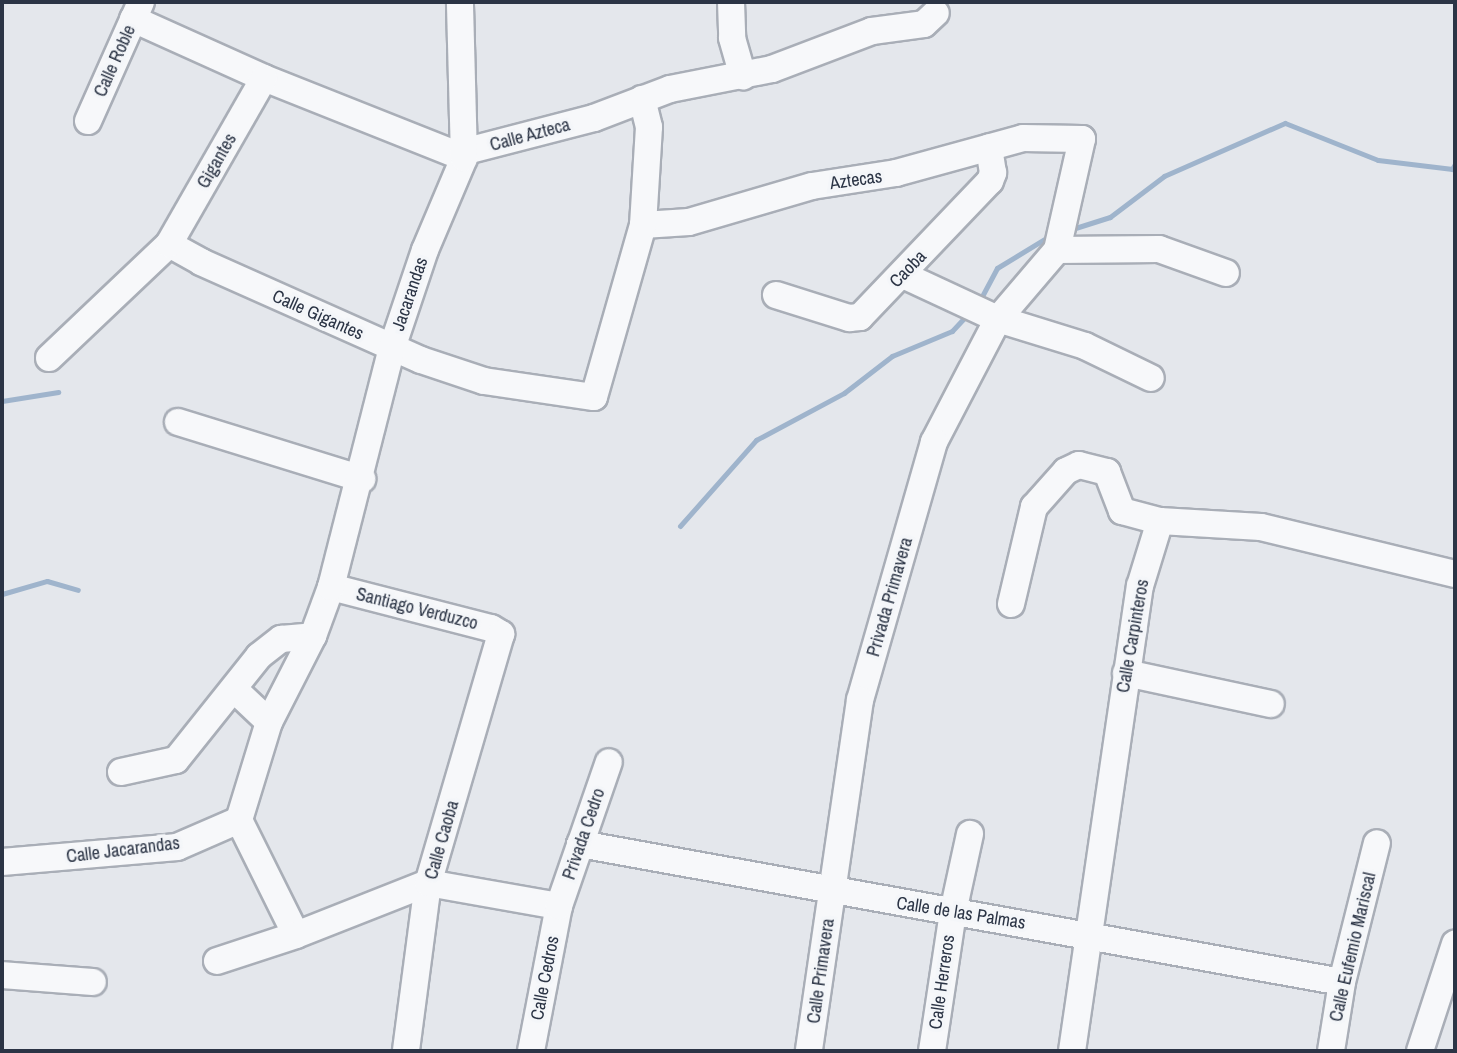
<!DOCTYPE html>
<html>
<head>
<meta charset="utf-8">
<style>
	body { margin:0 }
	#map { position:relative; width:1457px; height:1053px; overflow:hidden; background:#e4e7ec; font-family:"Archivo Narrow",sans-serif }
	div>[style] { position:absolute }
	.stream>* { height:5px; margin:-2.5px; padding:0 2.5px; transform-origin:2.5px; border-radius:2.5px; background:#9fb4cc }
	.roads { filter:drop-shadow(2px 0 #a9aeb7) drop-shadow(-2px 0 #a9aeb7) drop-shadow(0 2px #a9aeb7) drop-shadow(0 -2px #a9aeb7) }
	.minor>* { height:26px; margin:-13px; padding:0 13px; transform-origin:13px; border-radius:13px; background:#f7f8fa }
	span { translate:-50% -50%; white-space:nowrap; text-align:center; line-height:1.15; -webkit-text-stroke:7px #f4f6f9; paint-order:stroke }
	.street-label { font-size:18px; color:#2b3445 }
	.frame { position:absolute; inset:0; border:4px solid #2b3445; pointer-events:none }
</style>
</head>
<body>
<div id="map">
	<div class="stream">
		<i style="left:1069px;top:230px;width:43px;rotate:-17.6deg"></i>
		<i style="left:1110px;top:217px;width:68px;rotate:-37.2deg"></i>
		<i style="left:1164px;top:176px;width:132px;rotate:-23.7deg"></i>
		<i style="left:1285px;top:123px;width:100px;rotate:21.7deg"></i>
		<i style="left:1378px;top:160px;width:75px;rotate:6.9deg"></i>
		<i style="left:1452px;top:169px;width:6px;rotate:-59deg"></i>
		<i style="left:980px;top:300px;width:36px;rotate:-62deg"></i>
		<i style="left:997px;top:268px;width:66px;rotate:-31.3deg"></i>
		<i style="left:2px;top:401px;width:57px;rotate:-9.1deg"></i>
		<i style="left:680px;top:526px;width:115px;rotate:-48.5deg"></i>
		<i style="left:756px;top:440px;width:100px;rotate:-28.1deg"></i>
		<i style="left:844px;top:393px;width:61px;rotate:-37.6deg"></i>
		<i style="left:892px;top:356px;width:65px;rotate:-22.6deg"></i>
		<i style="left:952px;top:331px;width:25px;rotate:-47deg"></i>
		<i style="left:2px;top:594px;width:47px;rotate:-16.1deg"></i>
		<i style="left:47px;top:581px;width:32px;rotate:16deg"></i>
	</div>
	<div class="roads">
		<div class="minor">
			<i style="left:731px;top:2px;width:36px;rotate:88deg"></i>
			<i style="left:732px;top:38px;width:40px;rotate:74deg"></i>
			<i style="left:133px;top:19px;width:144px;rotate:24.2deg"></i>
			<i style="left:264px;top:78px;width:206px;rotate:21.7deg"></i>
			<i style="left:455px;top:154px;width:144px;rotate:-14.5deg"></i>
			<i style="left:594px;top:118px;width:81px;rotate:-20.9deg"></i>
			<i style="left:670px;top:89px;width:104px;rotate:-11.1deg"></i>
			<i style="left:772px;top:69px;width:107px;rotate:-20.8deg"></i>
			<i style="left:872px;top:31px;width:52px;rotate:-7.7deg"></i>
			<i style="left:924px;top:24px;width:16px;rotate:-43deg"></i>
			<i style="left:88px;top:121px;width:130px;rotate:-66deg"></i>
			<i style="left:643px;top:225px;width:46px;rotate:-3.7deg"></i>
			<i style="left:689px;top:222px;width:128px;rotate:-16.3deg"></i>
			<i style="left:812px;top:186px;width:85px;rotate:-8.8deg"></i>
			<i style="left:896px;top:173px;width:132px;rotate:-15.4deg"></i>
			<i style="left:1023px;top:138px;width:59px;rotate:1deg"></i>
			<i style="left:1082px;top:139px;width:114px;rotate:102.7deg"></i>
			<i style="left:1057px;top:250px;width:91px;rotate:130.5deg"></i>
			<i style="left:998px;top:319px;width:139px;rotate:117.5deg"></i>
			<i style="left:934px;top:442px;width:268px;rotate:106deg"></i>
			<i style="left:860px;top:700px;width:355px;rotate:98.3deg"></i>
			<i style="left:169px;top:244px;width:37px;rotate:29deg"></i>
			<i style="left:201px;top:262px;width:241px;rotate:24deg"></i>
			<i style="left:421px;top:360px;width:66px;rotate:18.4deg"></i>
			<i style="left:484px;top:381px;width:111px;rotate:8.3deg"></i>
			<i style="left:594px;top:397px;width:179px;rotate:-74.1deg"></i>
			<i style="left:643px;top:225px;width:98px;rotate:-86.5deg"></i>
			<i style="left:649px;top:127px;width:29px;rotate:-104deg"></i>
			<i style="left:1057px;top:250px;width:102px;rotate:-0.6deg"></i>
			<i style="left:1159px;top:249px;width:71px;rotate:19.7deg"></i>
			<i style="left:903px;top:275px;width:105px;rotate:24.9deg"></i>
			<i style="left:998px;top:319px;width:91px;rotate:17.2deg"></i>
			<i style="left:1085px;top:346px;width:73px;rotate:25.9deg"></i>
			<i style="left:776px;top:295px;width:77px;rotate:17.5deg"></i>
			<i style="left:849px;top:318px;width:11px;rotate:-5deg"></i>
			<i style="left:860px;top:317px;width:188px;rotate:-46.3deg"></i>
			<i style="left:990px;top:181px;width:9px;rotate:-69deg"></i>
			<i style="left:993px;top:173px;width:26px;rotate:-99deg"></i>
			<i style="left:49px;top:358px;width:166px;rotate:-43.5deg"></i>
			<i style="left:169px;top:244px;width:191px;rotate:-60.2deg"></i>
			<i style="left:178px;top:422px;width:193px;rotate:17.2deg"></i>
			<i style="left:331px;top:587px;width:165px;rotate:14.4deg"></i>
			<i style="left:491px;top:628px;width:12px;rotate:31deg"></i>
			<i style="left:501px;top:634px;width:259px;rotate:106.3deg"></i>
			<i style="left:428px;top:883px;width:169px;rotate:97.5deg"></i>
			<i style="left:1011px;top:604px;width:100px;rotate:-76.7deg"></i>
			<i style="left:1034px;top:507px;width:48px;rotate:-48.4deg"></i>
			<i style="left:1066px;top:471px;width:14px;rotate:-25deg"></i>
			<i style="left:1079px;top:465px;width:29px;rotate:14deg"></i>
			<i style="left:1107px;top:472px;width:42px;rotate:69deg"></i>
			<i style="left:1122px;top:511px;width:39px;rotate:15deg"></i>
			<i style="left:1126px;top:673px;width:148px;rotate:12.1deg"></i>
			<i style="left:234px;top:689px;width:48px;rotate:43.3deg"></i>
			<i style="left:121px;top:772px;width:56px;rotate:-12.3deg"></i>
			<i style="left:176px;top:760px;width:133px;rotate:-51.4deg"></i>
			<i style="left:259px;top:656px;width:28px;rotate:-38deg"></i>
			<i style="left:281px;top:639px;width:32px;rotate:-5deg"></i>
			<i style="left:239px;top:820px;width:128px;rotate:63.6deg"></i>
			<i style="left:296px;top:935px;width:142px;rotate:-21.5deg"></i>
			<i style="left:580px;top:844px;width:774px;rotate:10.27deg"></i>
			<i style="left:2px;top:862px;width:176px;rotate:-4.9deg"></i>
			<i style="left:177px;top:847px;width:68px;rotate:-23.5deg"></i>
			<i style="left:239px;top:820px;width:102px;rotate:-73deg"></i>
			<i style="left:269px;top:722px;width:97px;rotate:-62.9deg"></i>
			<i style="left:313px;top:636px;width:52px;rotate:-69.8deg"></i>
			<i style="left:331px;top:587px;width:247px;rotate:-75.7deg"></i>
			<i style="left:392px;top:348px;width:103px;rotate:-71.4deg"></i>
			<i style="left:425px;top:250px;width:100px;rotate:-67deg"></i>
			<i style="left:464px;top:158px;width:156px;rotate:-91.5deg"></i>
			<i style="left:428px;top:883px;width:133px;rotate:10deg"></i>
			<i style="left:217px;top:961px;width:83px;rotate:-18.2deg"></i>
			<i style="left:2px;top:975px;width:91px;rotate:4.4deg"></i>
			<i style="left:531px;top:1051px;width:148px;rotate:-79.1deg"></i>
			<i style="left:559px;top:906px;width:152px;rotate:-70.9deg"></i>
			<i style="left:932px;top:1051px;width:141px;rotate:-81.4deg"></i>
			<i style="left:953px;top:912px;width:80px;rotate:-77.7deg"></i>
			<i style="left:1072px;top:1051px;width:470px;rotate:-81.7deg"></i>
			<i style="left:1140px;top:586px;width:68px;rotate:-72.9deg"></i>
			<i style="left:1160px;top:521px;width:101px;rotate:3.4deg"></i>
			<i style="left:1261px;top:527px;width:200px;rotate:13.6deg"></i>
			<i style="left:1331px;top:1051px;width:70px;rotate:-80.9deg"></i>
			<i style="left:1342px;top:982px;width:143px;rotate:-75.9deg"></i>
			<i style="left:1420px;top:1051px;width:113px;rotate:-71.9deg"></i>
		</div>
	</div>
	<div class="street-label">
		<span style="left:115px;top:61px;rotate:-66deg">Calle Roble</span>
		<span style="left:530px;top:135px;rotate:-15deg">Calle Azteca</span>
		<span style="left:217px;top:161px;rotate:-60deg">Gigantes</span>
		<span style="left:856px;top:180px;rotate:-8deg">Aztecas</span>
		<span style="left:908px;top:269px;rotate:-46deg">Caoba</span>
		<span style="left:410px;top:294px;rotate:-71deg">Jacarandas</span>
		<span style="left:318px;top:315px;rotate:24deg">Calle Gigantes</span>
		<span style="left:890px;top:597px;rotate:-74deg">Privada Primavera</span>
		<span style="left:417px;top:609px;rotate:14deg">Santiago Verduzco</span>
		<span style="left:1133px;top:636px;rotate:-80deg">Calle Carpinteros</span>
		<span style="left:584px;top:834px;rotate:-71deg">Privada Cedro</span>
		<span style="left:442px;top:840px;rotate:-74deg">Calle Caoba</span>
		<span style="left:123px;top:850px;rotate:-7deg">Calle Jacarandas</span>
		<span style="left:961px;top:913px;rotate:9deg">Calle de las Palmas</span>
		<span style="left:1353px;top:947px;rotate:-77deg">Calle Eufemio Mariscal</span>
		<span style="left:821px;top:971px;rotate:-82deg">Calle Primavera</span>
		<span style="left:545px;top:978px;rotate:-79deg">Calle Cedros</span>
		<span style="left:942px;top:982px;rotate:-82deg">Calle Herreros</span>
	</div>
	<div class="frame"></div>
</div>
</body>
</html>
